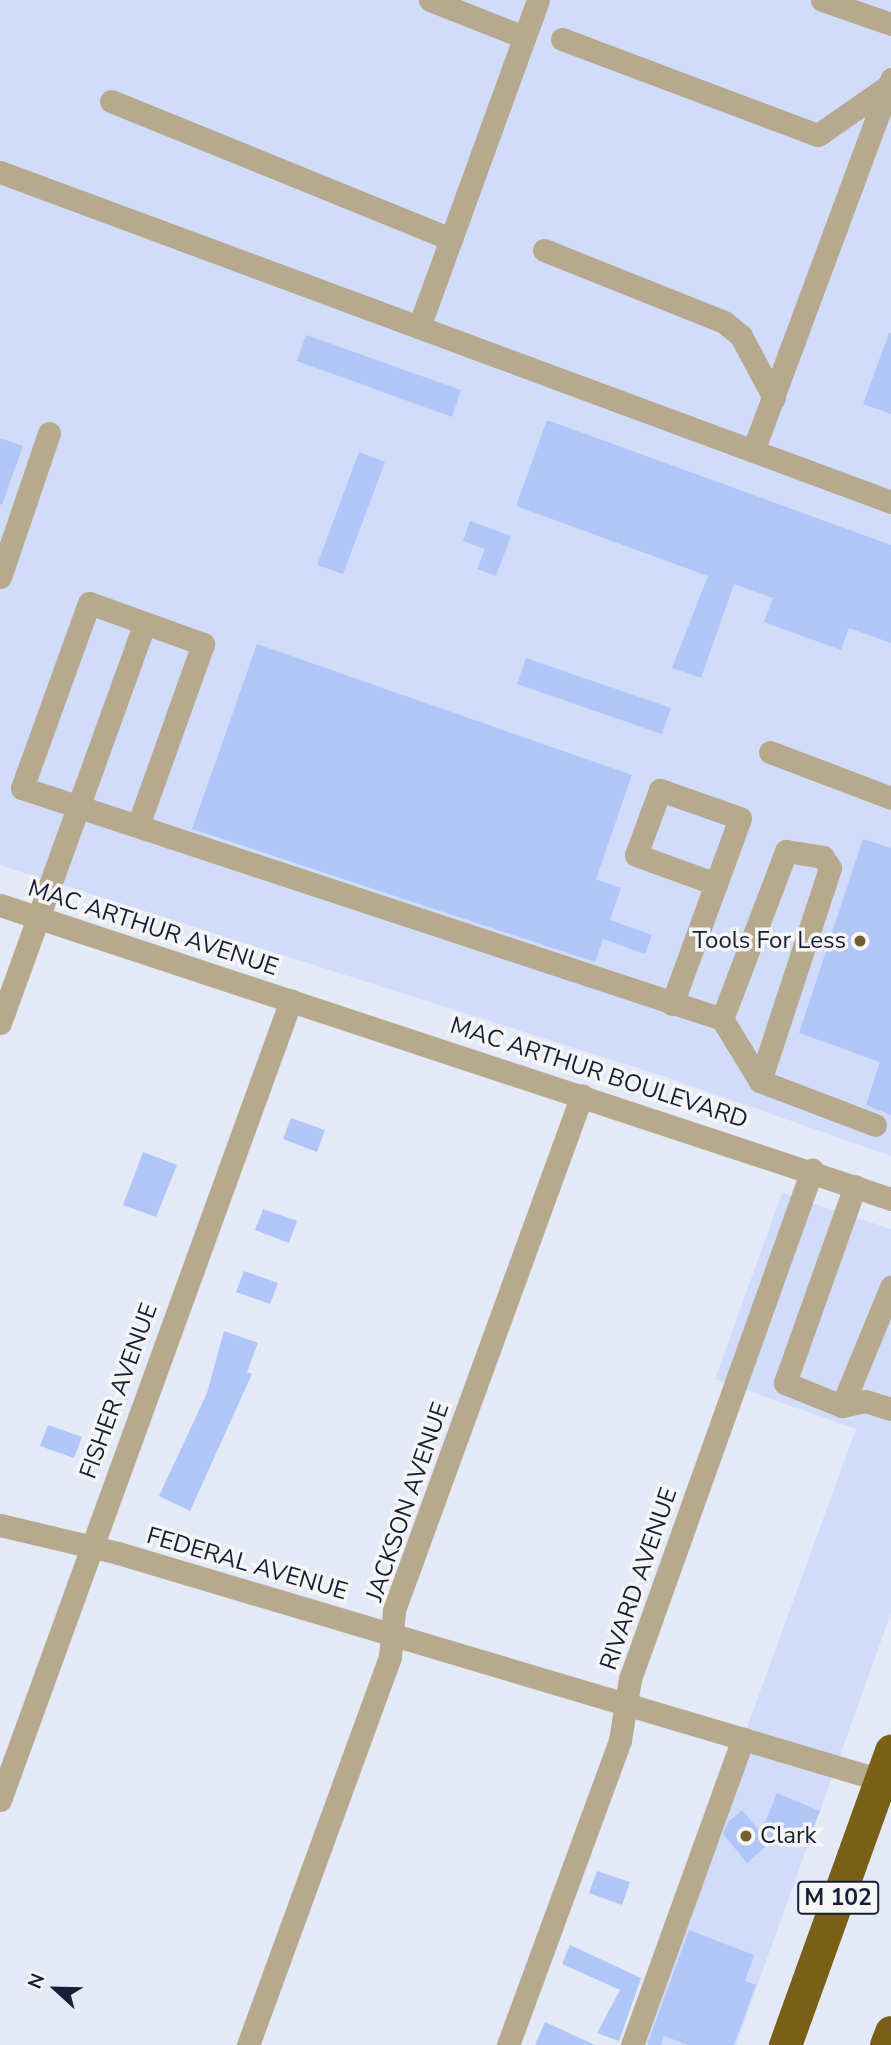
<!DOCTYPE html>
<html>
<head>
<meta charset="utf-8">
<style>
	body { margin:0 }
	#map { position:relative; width:891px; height:2045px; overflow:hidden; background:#e3e9f6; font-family:"Nunito Sans",sans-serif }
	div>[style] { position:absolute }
	.built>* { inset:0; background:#d0dcf9 }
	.building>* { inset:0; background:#b1c6f8 }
	.minor>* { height:23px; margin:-11.5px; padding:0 11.5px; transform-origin:11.5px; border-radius:11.5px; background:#b6a98d }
	.highway>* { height:33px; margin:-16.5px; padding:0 16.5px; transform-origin:16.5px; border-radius:16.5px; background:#7a6017 }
	.dots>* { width:19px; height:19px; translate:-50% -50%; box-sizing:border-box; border:4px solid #f6f6f6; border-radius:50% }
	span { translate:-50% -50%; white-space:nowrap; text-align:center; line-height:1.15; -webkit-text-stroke:7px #f6f6f6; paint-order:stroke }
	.shield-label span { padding:2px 5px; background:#f6f6f6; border:2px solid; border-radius:5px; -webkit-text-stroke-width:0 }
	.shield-label { font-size:23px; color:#161f36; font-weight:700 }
	.street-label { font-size:24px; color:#161f36 }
	.poi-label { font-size:24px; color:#161f36 }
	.right { translate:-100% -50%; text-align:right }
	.left { translate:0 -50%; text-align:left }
	.north { position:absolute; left:21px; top:1954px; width:70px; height:70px; -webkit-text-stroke:5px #f6f6f6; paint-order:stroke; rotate:292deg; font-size:19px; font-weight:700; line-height:28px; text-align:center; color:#161f36 }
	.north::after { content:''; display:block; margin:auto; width:24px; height:32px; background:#161f36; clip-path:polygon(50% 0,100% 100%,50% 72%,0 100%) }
</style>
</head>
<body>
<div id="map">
	<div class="built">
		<i style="clip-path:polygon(0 0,891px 0,891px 1156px,672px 1079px,0 865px)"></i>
		<i style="clip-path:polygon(782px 1193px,891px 1229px,891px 1613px,736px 2045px,631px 2045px,856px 1429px,715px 1379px)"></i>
	</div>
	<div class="building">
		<i style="clip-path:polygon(889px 333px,891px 333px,891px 414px,863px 404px)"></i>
		<i style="clip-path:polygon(306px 335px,461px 390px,452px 417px,297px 361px)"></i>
		<i style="clip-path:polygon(547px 420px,891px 545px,891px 643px,849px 628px,841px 650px,764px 622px,773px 598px,734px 584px,701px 678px,672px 668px,708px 576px,516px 506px)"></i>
		<i style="clip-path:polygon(0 438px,23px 446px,2px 505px,0 504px)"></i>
		<i style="clip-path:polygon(359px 452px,385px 462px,343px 574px,317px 565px)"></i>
		<i style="clip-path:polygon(470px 521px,511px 536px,496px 576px,477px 569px,485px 549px,463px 541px)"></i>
		<i style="clip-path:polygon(257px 644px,632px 775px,596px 879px,621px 888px,610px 920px,652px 935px,645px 954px,603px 939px,595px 962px,192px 829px)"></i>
		<i style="clip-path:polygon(526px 658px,671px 708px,662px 734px,517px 684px)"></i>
		<i style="clip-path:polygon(863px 839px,891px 848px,891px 1115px,866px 1105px,880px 1062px,799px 1033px)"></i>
		<i style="clip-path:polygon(291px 1118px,325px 1130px,317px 1152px,283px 1139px)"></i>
		<i style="clip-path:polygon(143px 1152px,177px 1165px,156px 1217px,123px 1205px)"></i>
		<i style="clip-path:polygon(263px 1209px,297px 1221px,289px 1243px,255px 1230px)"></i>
		<i style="clip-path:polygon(244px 1271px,278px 1283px,270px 1304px,236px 1292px)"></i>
		<i style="clip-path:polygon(224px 1331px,258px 1343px,247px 1372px,252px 1374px,190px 1511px,159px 1496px,207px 1393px)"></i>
		<i style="clip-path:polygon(48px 1425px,82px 1437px,74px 1458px,40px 1446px)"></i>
		<i style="clip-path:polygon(777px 1793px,820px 1811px,806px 1845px,779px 1835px,747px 1863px,723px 1834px,728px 1822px,742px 1810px,761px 1833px)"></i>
		<i style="clip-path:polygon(597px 1871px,630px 1882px,622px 1905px,589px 1893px)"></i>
		<i style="clip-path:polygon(689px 1930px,754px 1955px,745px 1981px,756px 1985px,734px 2045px,688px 2045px,664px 2036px,661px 2045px,647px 2045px)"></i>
		<i style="clip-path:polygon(570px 1945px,641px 1978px,619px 2041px,597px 2033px,620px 1990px,562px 1964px)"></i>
		<i style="clip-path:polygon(545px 2022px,595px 2045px,535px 2045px)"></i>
	</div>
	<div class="minor">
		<i style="left:430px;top:0;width:101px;rotate:21.5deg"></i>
		<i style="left:822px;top:0;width:73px;rotate:19.2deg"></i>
		<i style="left:562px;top:39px;width:273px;rotate:20.6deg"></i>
		<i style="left:818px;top:135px;width:84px;rotate:-34.8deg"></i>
		<i style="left:111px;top:101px;width:367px;rotate:22.1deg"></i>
		<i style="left:0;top:172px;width:950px;rotate:20.32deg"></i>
		<i style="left:544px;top:250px;width:194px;rotate:21.8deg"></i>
		<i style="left:724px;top:322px;width:22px;rotate:39deg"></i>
		<i style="left:741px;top:336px;width:70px;rotate:62deg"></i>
		<i style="left:419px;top:327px;width:348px;rotate:-70deg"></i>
		<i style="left:753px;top:451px;width:397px;rotate:-69.6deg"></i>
		<i style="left:0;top:577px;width:152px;rotate:-71.2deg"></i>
		<i style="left:145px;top:623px;width:59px;rotate:-160.3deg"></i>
		<i style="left:89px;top:603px;width:197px;rotate:109.9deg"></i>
		<i style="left:22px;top:788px;width:737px;rotate:18.26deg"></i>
		<i style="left:722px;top:1019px;width:180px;rotate:-69.1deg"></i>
		<i style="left:786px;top:851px;width:37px;rotate:9deg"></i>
		<i style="left:823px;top:857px;width:13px;rotate:58deg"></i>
		<i style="left:830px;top:868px;width:224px;rotate:108.2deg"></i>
		<i style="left:760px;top:1081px;width:123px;rotate:20.9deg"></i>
		<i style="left:770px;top:752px;width:129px;rotate:20.8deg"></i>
		<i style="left:0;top:905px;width:938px;rotate:18.26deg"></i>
		<i style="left:672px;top:1004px;width:128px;rotate:-69.9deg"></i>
		<i style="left:716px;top:884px;width:70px;rotate:-70deg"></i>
		<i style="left:740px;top:818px;width:85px;rotate:-160.7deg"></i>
		<i style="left:660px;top:790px;width:69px;rotate:110.3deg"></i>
		<i style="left:636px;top:855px;width:85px;rotate:19.9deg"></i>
		<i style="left:722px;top:1019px;width:73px;rotate:58.5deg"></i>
		<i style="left:0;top:1023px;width:425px;rotate:-70.1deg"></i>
		<i style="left:145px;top:623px;width:62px;rotate:19.9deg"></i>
		<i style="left:203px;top:644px;width:193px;rotate:109.7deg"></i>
		<i style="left:855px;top:1186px;width:209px;rotate:109.6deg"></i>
		<i style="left:785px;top:1383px;width:61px;rotate:22deg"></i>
		<i style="left:842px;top:1406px;width:24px;rotate:-12deg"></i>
		<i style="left:865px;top:1401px;width:27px;rotate:17deg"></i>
		<i style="left:842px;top:1406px;width:129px;rotate:-67.6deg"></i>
		<i style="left:0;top:1525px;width:121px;rotate:13.3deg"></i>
		<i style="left:118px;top:1553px;width:796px;rotate:16.57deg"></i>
		<i style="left:0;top:1800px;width:851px;rotate:-70.01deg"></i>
		<i style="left:248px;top:2045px;width:413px;rotate:-69.9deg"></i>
		<i style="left:390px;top:1657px;width:47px;rotate:-85.1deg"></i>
		<i style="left:394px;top:1610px;width:548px;rotate:-69.95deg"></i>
		<i style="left:508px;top:2045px;width:325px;rotate:-69.8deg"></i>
		<i style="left:620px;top:1740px;width:62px;rotate:-80.7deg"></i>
		<i style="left:630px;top:1679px;width:541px;rotate:-70.32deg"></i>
		<i style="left:632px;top:2045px;width:326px;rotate:-70.1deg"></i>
	</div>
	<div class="highway">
		<i style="left:785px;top:2045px;width:313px;rotate:-70.2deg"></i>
		<i style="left:886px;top:2045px;width:14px;rotate:-69deg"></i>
	</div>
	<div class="dots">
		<i style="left:860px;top:941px;background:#74602f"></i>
		<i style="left:746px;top:1836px;background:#74602f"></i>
	</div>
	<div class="shield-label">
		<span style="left:838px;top:1898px">M 102</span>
	</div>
	<div class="street-label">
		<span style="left:153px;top:928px;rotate:18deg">MAC ARTHUR AVENUE</span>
		<span style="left:599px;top:1073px;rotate:18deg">MAC ARTHUR BOULEVARD</span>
		<span style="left:119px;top:1391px;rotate:-70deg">FISHER AVENUE</span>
		<span style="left:408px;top:1502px;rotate:-71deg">JACKSON AVENUE</span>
		<span style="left:247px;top:1564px;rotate:16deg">FEDERAL AVENUE</span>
		<span style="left:639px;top:1579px;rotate:-71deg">RIVARD AVENUE</span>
	</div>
	<div class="poi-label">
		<span class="right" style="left:846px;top:941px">Tools For Less</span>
		<span class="left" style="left:760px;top:1836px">Clark</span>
	</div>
	<div class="north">N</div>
</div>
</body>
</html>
